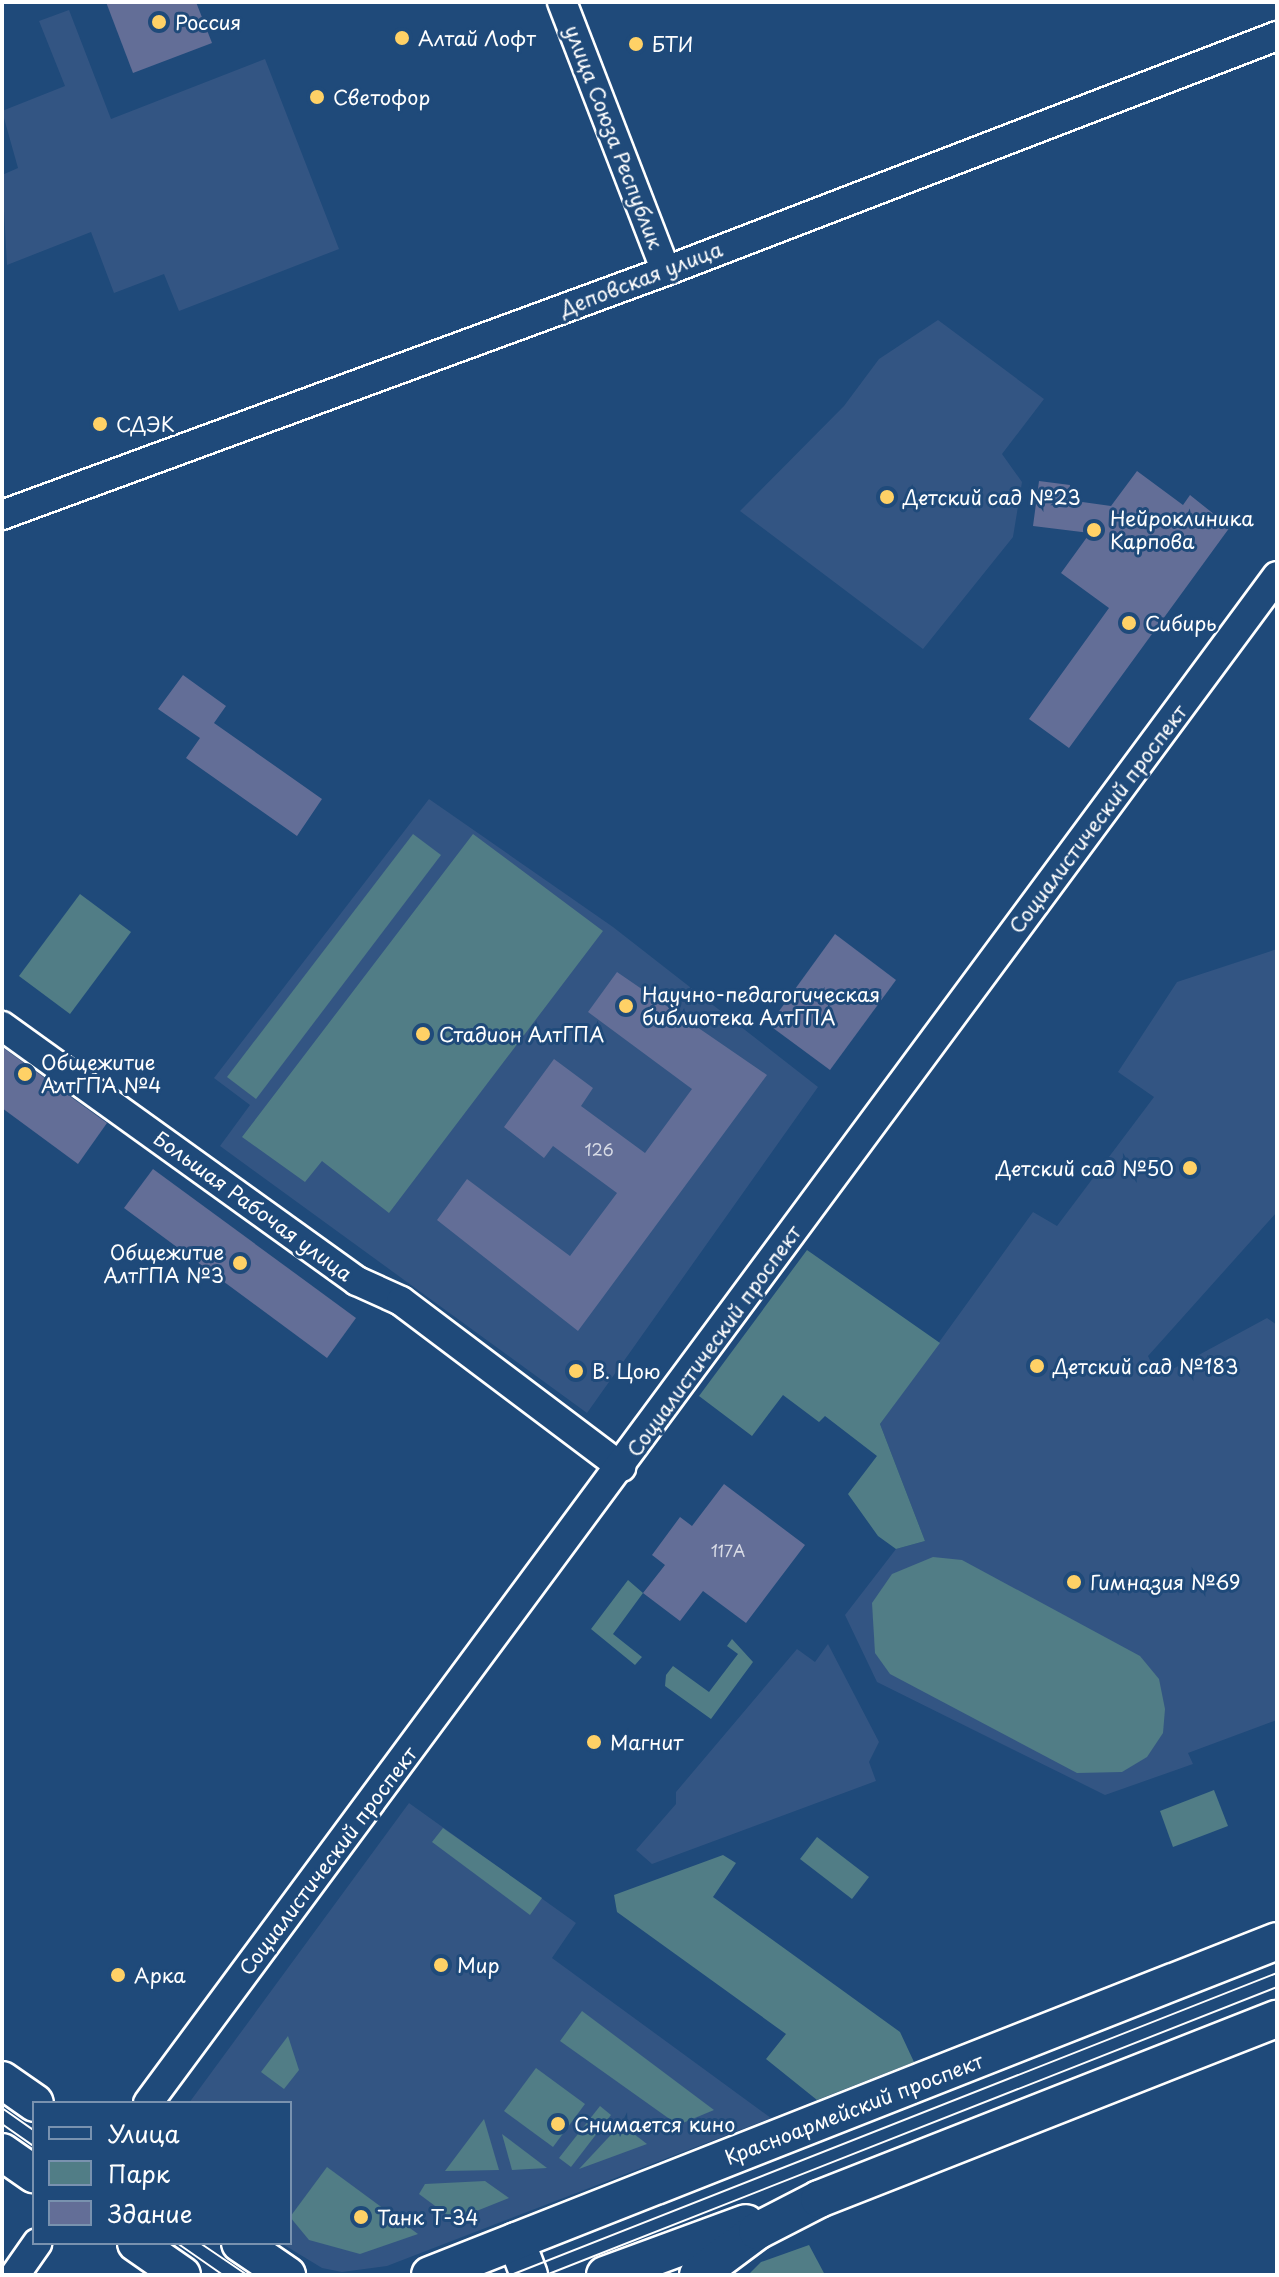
<!DOCTYPE html>
<html>
<head>
<meta charset="utf-8">
<style>
	body { margin:0 }
	#map { position:relative; width:1279px; height:2277px; overflow:hidden; background:#1f4a7a; font-family:"Playpen Sans",sans-serif }
	div>[style] { position:absolute }
	.built>* { inset:0; background:#335583 }
	.green>* { inset:0; background:#517d86 }
	.building>* { inset:0; background:#636e97 }
	.roads { filter:drop-shadow(2px 0 #fff) drop-shadow(-2px 0 #fff) drop-shadow(0 2px #fff) drop-shadow(0 -2px #fff) }
	.minor>* { height:28px; margin:-14px; padding:0 14px; transform-origin:14px; border-radius:14px; background:#1f4a7a }
	.major>* { height:36px; margin:-18px; padding:0 18px; transform-origin:18px; border-radius:18px; background:#1f4a7a }
	.tram>* { height:2px; margin:-1px; padding:0 1px; transform-origin:1px; border-radius:1px; background:#fff }
	.dots>* { width:22px; height:22px; translate:-50% -50%; box-sizing:border-box; border:4px solid #1f4a7a; border-radius:50% }
	span { translate:-50% -50%; white-space:nowrap; text-align:center; line-height:1.15; -webkit-text-stroke:6px #1f4a7a; paint-order:stroke }
	.number-label { font-size:16px; color:#d8dbe5 }
	.number-label span { -webkit-text-stroke-width:0 }
	.poi-label { font-size:20px; color:#fff }
	.left { translate:0 -50%; text-align:left }
	.right { translate:-100% -50%; text-align:right }
	.street-label { font-size:20px; color:#fff }
	.frame { position:absolute; inset:0; border:4px solid #fff; pointer-events:none }
	.legend { position:absolute; left:32px; top:2101px; width:260px; height:144px; box-sizing:border-box; background:#1f4a7a; border:2px solid #7992af; margin:0; padding:10px 14px; list-style:none; font-size:24px; color:#fff }
	.legend li { display:flex; align-items:center; gap:16px; height:40px }
	.legend b { width:40px; border:2px solid #7992af }
</style>
</head>
<body>
<div id="map">
	<div class="built">
		<i style="clip-path:polygon(69px 10px,111px 119px,265px 59px,339px 249px,179px 311px,164px 274px,114px 293px,91px 232px,7px 265px,2px 175px,18px 168px,2px 111px,65px 86px,39px 21px)"></i>
		<i style="clip-path:polygon(938px 320px,1044px 399px,1002px 454px,1022px 482px,1013px 537px,923px 649px,740px 511px,844px 406px,879px 359px)"></i>
		<i style="clip-path:polygon(429px 799px,613px 927px,818px 1087px,587px 1413px,220px 1146px,250px 1105px,214px 1078px)"></i>
		<i style="clip-path:polygon(1277px 949px,1277px 1212px,1148px 1356px,1158px 1377px,1267px 1318px,1277px 1325px,1277px 1720px,1188px 1753px,1193px 1764px,1105px 1795px,877px 1682px,845px 1615px,896px 1549px,925px 1541px,880px 1424px,1033px 1212px,1057px 1226px,1154px 1097px,1118px 1072px,1177px 982px)"></i>
		<i style="clip-path:polygon(828px 1644px,879px 1742px,869px 1762px,876px 1781px,652px 1864px,636px 1850px,676px 1804px,676px 1792px,797px 1649px,815px 1662px)"></i>
		<i style="clip-path:polygon(409px 1803px,576px 1923px,552px 1958px,771px 2118px,387px 2266px,342px 2272px,322px 2268px,281px 2243px,290px 2243px,290px 2103px,189px 2103px)"></i>
	</div>
	<div class="green">
		<i style="clip-path:polygon(413px 834px,441px 855px,256px 1099px,227px 1077px)"></i>
		<i style="clip-path:polygon(473px 834px,603px 931px,389px 1213px,322px 1161px,305px 1182px,242px 1137px)"></i>
		<i style="clip-path:polygon(80px 894px,131px 932px,70px 1014px,19px 976px)"></i>
		<i style="clip-path:polygon(807px 1250px,940px 1343px,880px 1424px,925px 1541px,896px 1549px,878px 1536px,848px 1494px,877px 1456px,825px 1416px,819px 1422px,783px 1395px,752px 1436px,699px 1396px)"></i>
		<i style="clip-path:polygon(933px 1557px,962px 1560px,1140px 1656px,1159px 1679px,1165px 1709px,1163px 1733px,1147px 1757px,1122px 1772px,1077px 1773px,890px 1674px,875px 1653px,872px 1603px,892px 1574px)"></i>
		<i style="clip-path:polygon(628px 1580px,643px 1593px,613px 1634px,642px 1657px,635px 1665px,591px 1629px)"></i>
		<i style="clip-path:polygon(732px 1639px,753px 1662px,711px 1719px,665px 1686px,666px 1675px,673px 1666px,709px 1692px,738px 1654px,727px 1646px)"></i>
		<i style="clip-path:polygon(1214px 1790px,1228px 1826px,1173px 1847px,1160px 1811px)"></i>
		<i style="clip-path:polygon(443px 1828px,542px 1898px,530px 1915px,432px 1842px)"></i>
		<i style="clip-path:polygon(817px 1837px,869px 1877px,852px 1899px,800px 1859px)"></i>
		<i style="clip-path:polygon(723px 1855px,736px 1863px,713px 1897px,900px 2032px,914px 2062px,817px 2100px,766px 2059px,786px 2034px,617px 1912px,614px 1895px)"></i>
		<i style="clip-path:polygon(582px 2011px,714px 2110px,678px 2125px,560px 2041px)"></i>
		<i style="clip-path:polygon(288px 2036px,299px 2070px,284px 2089px,261px 2072px)"></i>
		<i style="clip-path:polygon(536px 2068px,585px 2104px,553px 2147px,504px 2111px)"></i>
		<i style="clip-path:polygon(600px 2106px,611px 2115px,571px 2167px,559px 2158px)"></i>
		<i style="clip-path:polygon(484px 2119px,499px 2170px,445px 2171px)"></i>
		<i style="clip-path:polygon(621px 2124px,647px 2144px,579px 2169px)"></i>
		<i style="clip-path:polygon(502px 2134px,547px 2168px,512px 2170px)"></i>
		<i style="clip-path:polygon(327px 2167px,418px 2234px,360px 2254px,309px 2240px,290px 2217px)"></i>
		<i style="clip-path:polygon(485px 2181px,509px 2198px,454px 2220px,419px 2194px,425px 2184px)"></i>
		<i style="clip-path:polygon(809px 2245px,825px 2275px,748px 2275px,761px 2262px)"></i>
	</div>
	<div class="building">
		<i style="clip-path:polygon(106px 2px,196px 2px,212px 43px,133px 73px)"></i>
		<i style="clip-path:polygon(1137px 471px,1183px 505px,1190px 495px,1230px 527px,1069px 748px,1029px 719px,1109px 608px,1061px 573px,1090px 533px,1033px 526px,1039px 481px,1070px 485px,1068px 500px,1111px 506px)"></i>
		<i style="clip-path:polygon(183px 675px,226px 706px,214px 723px,322px 799px,297px 836px,186px 758px,200px 738px,158px 709px)"></i>
		<i style="clip-path:polygon(835px 934px,896px 980px,830px 1070px,769px 1025px)"></i>
		<i style="clip-path:polygon(617px 972px,767px 1075px,578px 1331px,437px 1220px,467px 1179px,570px 1256px,617px 1193px,553px 1146px,544px 1158px,504px 1127px,554px 1059px,593px 1088px,581px 1106px,645px 1153px,692px 1089px,588px 1012px)"></i>
		<i style="clip-path:polygon(2px 1047px,107px 1123px,78px 1164px,2px 1108px)"></i>
		<i style="clip-path:polygon(153px 1169px,356px 1318px,327px 1358px,124px 1208px)"></i>
		<i style="clip-path:polygon(724px 1484px,805px 1545px,746px 1623px,703px 1591px,680px 1621px,643px 1593px,665px 1565px,652px 1555px,680px 1517px,692px 1526px)"></i>
	</div>
	<div class="roads">
		<div class="minor">
			<i style="left:562px;top:2px;width:288px;rotate:68.9deg"></i>
			<i style="left:2px;top:515px;width:707px;rotate:-20.18deg"></i>
			<i style="left:666px;top:271px;width:655px;rotate:-21.04deg"></i>
			<i style="left:2px;top:1026px;width:437px;rotate:35.7deg"></i>
			<i style="left:357px;top:1281px;width:48px;rotate:24.4deg"></i>
			<i style="left:401px;top:1301px;width:276px;rotate:37deg"></i>
			<i style="left:148px;top:2103px;width:1899px;rotate:-53.52deg"></i>
			<i style="left:15px;top:2275px;width:39px;rotate:-55deg"></i>
		</div>
		<div class="major">
			<i style="left:2px;top:2080px;width:40px;rotate:34.9deg"></i>
			<i style="left:2px;top:2152px;width:39px;rotate:35deg"></i>
			<i style="left:516px;top:2241px;width:36px;rotate:69deg"></i>
			<i style="left:136px;top:2243px;width:56px;rotate:34.8deg"></i>
			<i style="left:240px;top:2243px;width:57px;rotate:34.2deg"></i>
			<i style="left:430px;top:2275px;width:910px;rotate:-21.52deg"></i>
			<i style="left:605px;top:2275px;width:150px;rotate:-20.2deg"></i>
			<i style="left:698px;top:2275px;width:74px;rotate:-36.7deg"></i>
			<i style="left:757px;top:2231px;width:70px;rotate:-27.3deg"></i>
			<i style="left:819px;top:2199px;width:492px;rotate:-21.5deg"></i>
		</div>
	</div>
	<div class="tram">
		<i style="left:2px;top:2108px;width:39px;rotate:35deg"></i>
		<i style="left:2px;top:2124px;width:39px;rotate:35deg"></i>
		<i style="left:177px;top:2243px;width:56px;rotate:34.8deg"></i>
		<i style="left:200px;top:2243px;width:57px;rotate:34.2deg"></i>
		<i style="left:511px;top:2275px;width:823px;rotate:-21.52deg"></i>
		<i style="left:546px;top:2275px;width:786px;rotate:-21.5deg"></i>
	</div>
	<div class="dots">
		<i style="left:159px;top:22px;background:#ffd166"></i>
		<i style="left:402px;top:38px;background:#ffd166"></i>
		<i style="left:636px;top:44px;background:#ffd166"></i>
		<i style="left:317px;top:97px;background:#ffd166"></i>
		<i style="left:100px;top:424px;background:#ffd166"></i>
		<i style="left:887px;top:497px;background:#ffd166"></i>
		<i style="left:1094px;top:530px;background:#ffd166"></i>
		<i style="left:1129px;top:623px;background:#ffd166"></i>
		<i style="left:626px;top:1006px;background:#ffd166"></i>
		<i style="left:423px;top:1034px;background:#ffd166"></i>
		<i style="left:25px;top:1074px;background:#ffd166"></i>
		<i style="left:1190px;top:1168px;background:#ffd166"></i>
		<i style="left:240px;top:1263px;background:#ffd166"></i>
		<i style="left:1037px;top:1366px;background:#ffd166"></i>
		<i style="left:576px;top:1371px;background:#ffd166"></i>
		<i style="left:1074px;top:1582px;background:#ffd166"></i>
		<i style="left:594px;top:1742px;background:#ffd166"></i>
		<i style="left:441px;top:1965px;background:#ffd166"></i>
		<i style="left:118px;top:1975px;background:#ffd166"></i>
		<i style="left:558px;top:2124px;background:#ffd166"></i>
		<i style="left:361px;top:2217px;background:#ffd166"></i>
	</div>
	<div class="number-label">
		<span style="left:599px;top:1149px">126</span>
		<span style="left:728px;top:1550px">117А</span>
	</div>
	<div class="poi-label">
		<span class="left" style="left:175px;top:22px">Россия</span>
		<span class="left" style="left:418px;top:38px">Алтай Лофт</span>
		<span class="left" style="left:652px;top:44px">БТИ</span>
		<span class="left" style="left:333px;top:97px">Светофор</span>
		<span class="left" style="left:116px;top:424px">СДЭК</span>
		<span class="left" style="left:903px;top:497px">Детский сад №23</span>
		<span class="left" style="left:1110px;top:530px">Нейроклиника<br>Карпова</span>
		<span class="left" style="left:1145px;top:623px">Сибирь</span>
		<span class="left" style="left:642px;top:1006px">Научно-педагогическая<br>библиотека АлтГПА</span>
		<span class="left" style="left:439px;top:1034px">Стадион АлтГПА</span>
		<span class="left" style="left:41px;top:1074px">Общежитие<br>АлтГПА №4</span>
		<span class="right" style="left:1174px;top:1168px">Детский сад №50</span>
		<span class="right" style="left:224px;top:1264px">Общежитие<br>АлтГПА №3</span>
		<span class="left" style="left:1053px;top:1366px">Детский сад №183</span>
		<span class="left" style="left:592px;top:1371px">В. Цою</span>
		<span class="left" style="left:1090px;top:1582px">Гимназия №69</span>
		<span class="left" style="left:610px;top:1742px">Магнит</span>
		<span class="left" style="left:457px;top:1965px">Мир</span>
		<span class="left" style="left:134px;top:1975px">Арка</span>
		<span class="left" style="left:574px;top:2124px">Снимается кино</span>
		<span class="left" style="left:377px;top:2217px">Танк Т-34</span>
	</div>
	<div class="street-label">
		<span style="left:614px;top:137px;rotate:69deg">улица Союза Республик</span>
		<span style="left:641px;top:279px;rotate:-21deg">Деповская улица</span>
		<span style="left:1098px;top:819px;rotate:-53deg">Социалистический проспект</span>
		<span style="left:253px;top:1206px;rotate:36deg">Большая Рабочая улица</span>
		<span style="left:714px;top:1341px;rotate:-54deg">Социалистический проспект</span>
		<span style="left:328px;top:1861px;rotate:-53deg">Социалистический проспект</span>
		<span style="left:854px;top:2109px;rotate:-21deg">Красноармейский проспект</span>
	</div>
	<div class="frame"></div>
	<ul class="legend">
	<li><b style="height:10px;background:#1f4a7a"></b>Улица</li>
	<li><b style="height:22px;background:#517d86"></b>Парк</li>
	<li><b style="height:22px;background:#636e97"></b>Здание</li>
	</ul>
</div>
</body>
</html>
